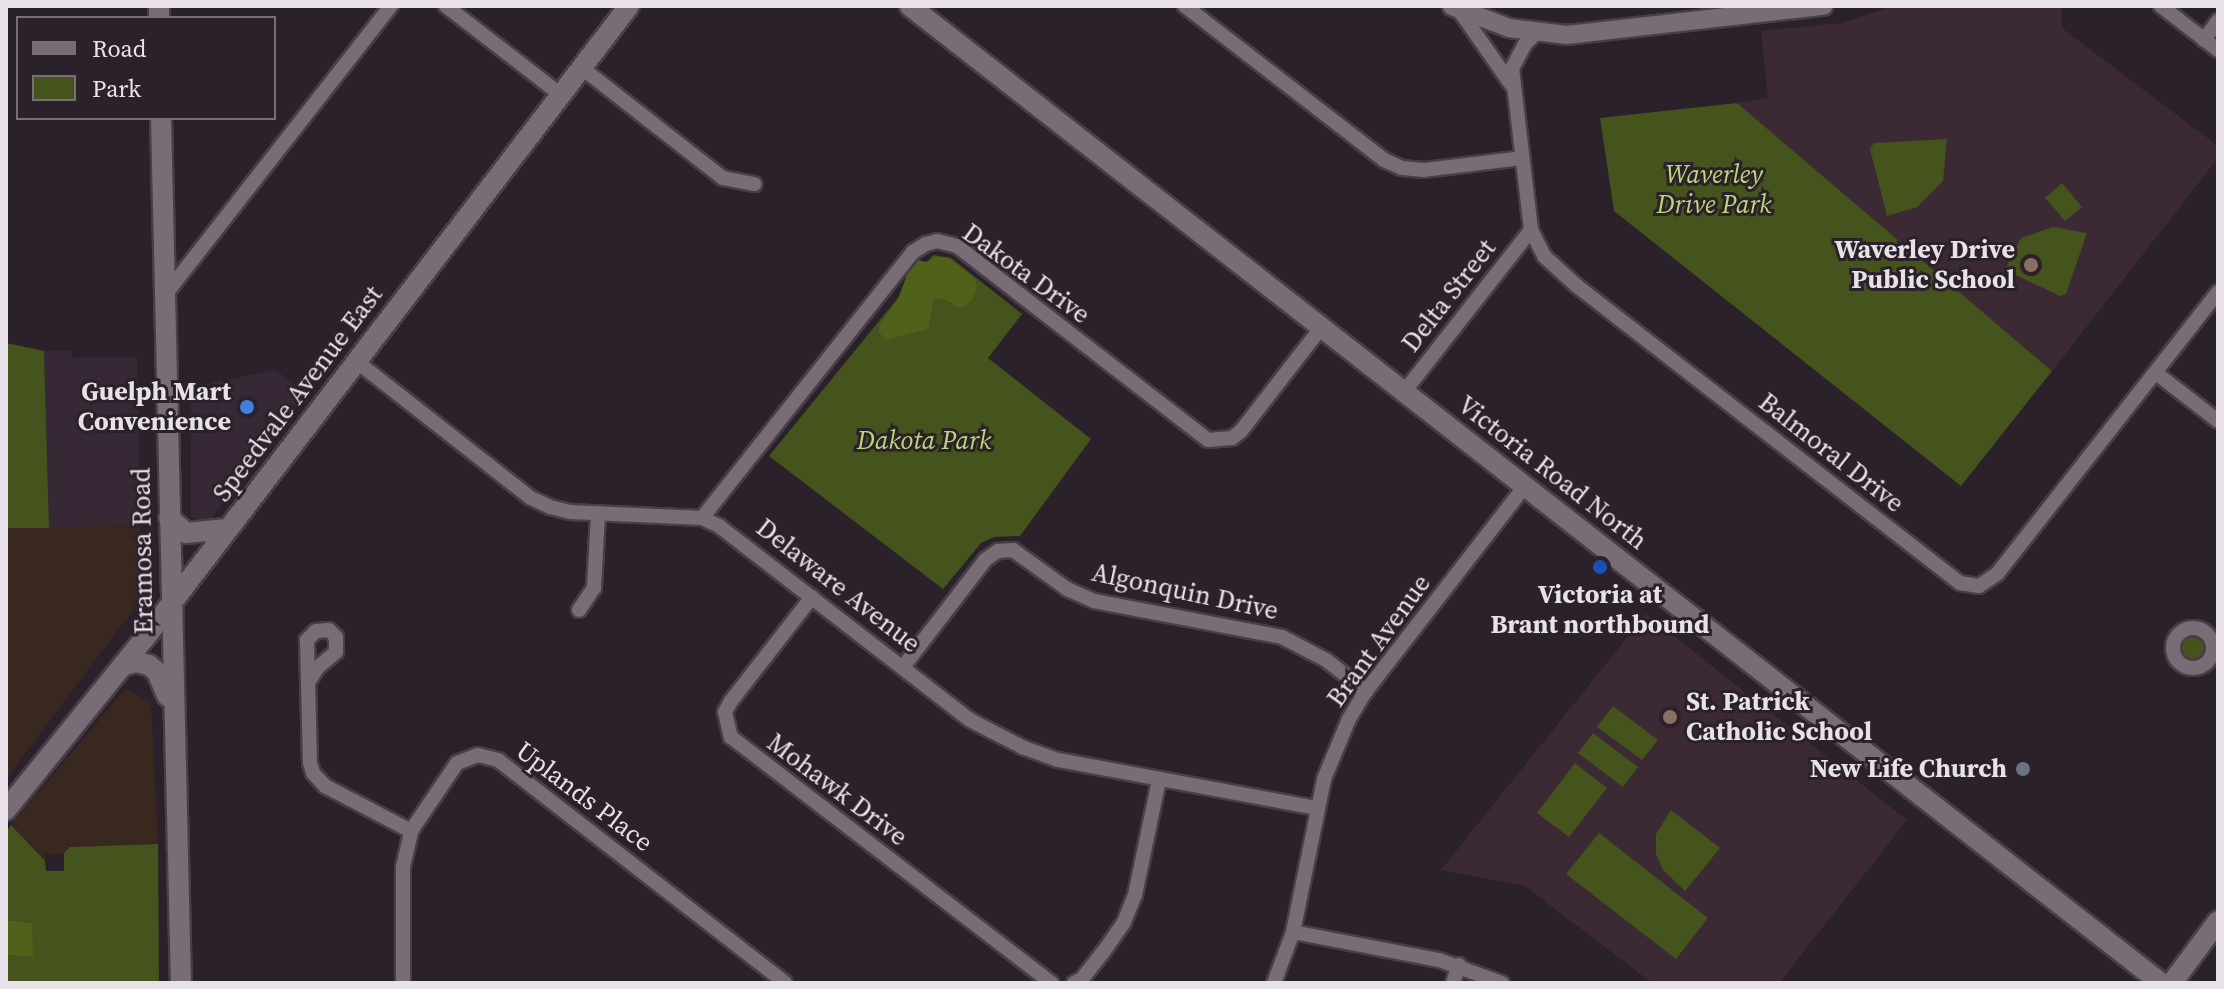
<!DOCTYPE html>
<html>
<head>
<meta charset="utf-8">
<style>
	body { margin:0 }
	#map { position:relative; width:2224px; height:989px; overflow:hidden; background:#2b212b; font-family:"Source Serif 4",serif }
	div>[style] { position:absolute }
	.built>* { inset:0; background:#372836 }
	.industrial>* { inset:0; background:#39281f }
	.education>* { inset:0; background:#3b2a34 }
	.green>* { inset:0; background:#45531c }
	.round { border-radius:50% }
	.forest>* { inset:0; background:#506219 }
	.roads { filter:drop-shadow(2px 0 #473e46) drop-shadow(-2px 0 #473e46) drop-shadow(0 2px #473e46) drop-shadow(0 -2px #473e46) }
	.minor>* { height:14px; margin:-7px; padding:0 7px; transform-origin:7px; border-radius:7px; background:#786c77 }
	.minor>.ring { margin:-7px; padding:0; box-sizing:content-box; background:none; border:14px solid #786c77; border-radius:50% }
	.tertiary>* { height:18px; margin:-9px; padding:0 9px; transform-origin:9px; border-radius:9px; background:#786c77 }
	.secondary>* { height:20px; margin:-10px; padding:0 10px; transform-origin:10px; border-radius:10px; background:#786c77 }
	.dots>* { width:22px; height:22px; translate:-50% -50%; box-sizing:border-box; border:4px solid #2b212b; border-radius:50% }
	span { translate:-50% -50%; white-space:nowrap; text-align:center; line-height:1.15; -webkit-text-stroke:6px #2b212b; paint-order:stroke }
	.park-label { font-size:26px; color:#bcd775; font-style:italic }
	.poi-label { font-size:26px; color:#e8e1e7; font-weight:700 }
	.right { translate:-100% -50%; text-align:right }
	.left { translate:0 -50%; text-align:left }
	.street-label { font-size:26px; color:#e8e1e7 }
	.frame { position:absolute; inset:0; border:8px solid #e8e1e7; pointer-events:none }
	.legend { position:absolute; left:16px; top:16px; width:260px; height:104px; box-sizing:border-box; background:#2b212b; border:2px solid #776e76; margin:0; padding:10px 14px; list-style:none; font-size:24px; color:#e8e1e7 }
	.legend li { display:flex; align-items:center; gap:16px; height:40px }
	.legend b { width:40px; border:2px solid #776e76 }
</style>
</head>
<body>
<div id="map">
	<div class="built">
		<i style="clip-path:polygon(71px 350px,72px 358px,137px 357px,140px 525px,49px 528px,44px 351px)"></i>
		<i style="clip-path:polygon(276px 370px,307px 394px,209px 521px,191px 517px,190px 387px)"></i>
	</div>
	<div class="industrial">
		<i style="clip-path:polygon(140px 525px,139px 602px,6px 779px,6px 528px)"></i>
		<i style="clip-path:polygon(125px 689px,151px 702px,158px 844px,71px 847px,64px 853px,45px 854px,45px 861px,11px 825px)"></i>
	</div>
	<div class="education">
		<i style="clip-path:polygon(1893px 6px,2063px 6px,2061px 15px,2063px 29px,2218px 146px,2218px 158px,2052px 371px,1737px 103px,1768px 98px,1761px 31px,1842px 23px)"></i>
		<i style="clip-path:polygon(1646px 614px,1907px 820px,1779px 983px,1652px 983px,1525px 886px,1441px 870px)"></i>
	</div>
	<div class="green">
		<i style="clip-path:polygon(1737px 103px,2052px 371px,1961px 486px,1614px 211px,1600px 118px)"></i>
		<i style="clip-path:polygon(1947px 139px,1943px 181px,1917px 207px,1887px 216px,1870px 149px,1874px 143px)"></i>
		<i style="clip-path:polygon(2062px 183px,2082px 207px,2065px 221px,2045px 198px)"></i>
		<i style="clip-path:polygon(2053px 227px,2087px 233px,2066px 294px,2060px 296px,2005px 270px,2021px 238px)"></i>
		<i style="clip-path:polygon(933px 255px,951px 258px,1022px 314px,988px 358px,1091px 439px,1020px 536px,994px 537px,981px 543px,943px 589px,769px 456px)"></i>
		<i style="clip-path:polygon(6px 343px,44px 351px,49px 528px,6px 528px)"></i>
		<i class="round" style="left:2182px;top:637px;width:24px;height:24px"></i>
		<i style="clip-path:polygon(1613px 706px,1658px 740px,1642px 760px,1597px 727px)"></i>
		<i style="clip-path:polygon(1593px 733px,1638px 767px,1623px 787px,1578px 753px)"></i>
		<i style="clip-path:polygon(1575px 763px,1607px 788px,1569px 837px,1537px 813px)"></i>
		<i style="clip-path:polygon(1671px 810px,1720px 848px,1685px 891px,1663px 870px,1656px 854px,1656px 834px)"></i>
		<i style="clip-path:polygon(11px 825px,45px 861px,46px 871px,64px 871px,64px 853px,70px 847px,158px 844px,159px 983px,7px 983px,8px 955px,32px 957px,32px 923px,6px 920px,6px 832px)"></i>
		<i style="clip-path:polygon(1599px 833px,1708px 918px,1676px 959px,1566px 874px)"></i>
	</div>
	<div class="forest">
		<i style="clip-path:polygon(937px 257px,949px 258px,976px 280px,977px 290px,970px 302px,960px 309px,947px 300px,934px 298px,928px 329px,886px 340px,879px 332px,880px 325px,898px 299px,908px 272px,918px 260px,926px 262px)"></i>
		<i style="clip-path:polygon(6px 920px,32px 923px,33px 957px,8px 955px,7px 983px)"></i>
	</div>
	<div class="roads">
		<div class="minor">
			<i style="left:446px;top:6px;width:145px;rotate:37.7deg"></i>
			<i style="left:1185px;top:6px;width:252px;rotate:37.7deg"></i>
			<i style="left:1384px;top:160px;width:20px;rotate:24deg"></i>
			<i style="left:1402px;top:168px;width:22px;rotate:5deg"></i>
			<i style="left:1424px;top:170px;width:99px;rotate:-7deg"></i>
			<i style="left:2161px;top:6px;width:72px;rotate:37.7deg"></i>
			<i style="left:1459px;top:10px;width:90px;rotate:54.9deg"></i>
			<i style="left:1535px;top:34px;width:14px;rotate:135deg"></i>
			<i style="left:1525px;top:44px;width:27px;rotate:118deg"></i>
			<i style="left:1512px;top:68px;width:163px;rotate:83.3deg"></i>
			<i style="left:1531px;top:230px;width:29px;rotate:63deg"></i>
			<i style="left:1544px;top:256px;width:45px;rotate:42.3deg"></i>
			<i style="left:1577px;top:286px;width:485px;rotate:37.8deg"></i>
			<i style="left:1960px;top:583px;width:19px;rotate:9deg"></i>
			<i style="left:1979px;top:586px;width:22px;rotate:-34deg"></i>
			<i style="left:1997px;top:574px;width:358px;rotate:-51.9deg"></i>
			<i style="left:2204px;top:40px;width:24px;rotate:-54deg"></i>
			<i style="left:582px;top:68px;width:179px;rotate:38deg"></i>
			<i style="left:723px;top:178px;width:32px;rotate:11deg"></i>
			<i style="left:165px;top:295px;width:367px;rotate:-52deg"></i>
			<i style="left:356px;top:361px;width:222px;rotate:38.1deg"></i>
			<i style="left:531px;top:498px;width:21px;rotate:25deg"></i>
			<i style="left:550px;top:507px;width:21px;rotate:14deg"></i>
			<i style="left:570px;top:512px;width:132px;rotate:2.6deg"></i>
			<i style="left:702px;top:518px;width:19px;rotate:25deg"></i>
			<i style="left:719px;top:526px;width:317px;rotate:37.7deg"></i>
			<i style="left:970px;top:720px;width:59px;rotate:27.4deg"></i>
			<i style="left:1022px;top:747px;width:38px;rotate:20deg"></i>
			<i style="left:1058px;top:760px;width:262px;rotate:10.5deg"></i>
			<i style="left:2156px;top:373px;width:78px;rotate:37.7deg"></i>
			<i style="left:1404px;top:392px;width:206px;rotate:-51.9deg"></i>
			<i style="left:702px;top:518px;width:340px;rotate:-51.6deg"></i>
			<i style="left:913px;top:252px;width:15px;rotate:-32deg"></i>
			<i style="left:926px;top:244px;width:11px;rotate:-15deg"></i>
			<i style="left:937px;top:241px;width:21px;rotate:14deg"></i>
			<i style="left:957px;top:246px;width:317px;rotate:37.7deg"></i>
			<i style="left:1208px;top:440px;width:24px;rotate:-5deg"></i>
			<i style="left:1232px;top:438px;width:11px;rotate:-38deg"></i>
			<i style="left:1241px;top:431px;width:130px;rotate:-52.2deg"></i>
			<i style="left:812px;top:597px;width:132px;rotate:127.9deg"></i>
			<i style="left:731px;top:701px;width:13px;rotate:119deg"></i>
			<i style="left:725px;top:712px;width:26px;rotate:77deg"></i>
			<i style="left:731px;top:737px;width:404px;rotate:37.5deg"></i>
			<i style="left:579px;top:610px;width:27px;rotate:-56deg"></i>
			<i style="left:594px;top:588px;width:74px;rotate:-86.9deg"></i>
			<i class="ring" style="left:2173px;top:628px;width:26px;height:26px"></i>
			<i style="left:903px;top:667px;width:135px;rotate:-52.5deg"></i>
			<i style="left:985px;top:560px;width:16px;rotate:-35deg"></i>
			<i style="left:998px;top:551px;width:15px;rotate:-4deg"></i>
			<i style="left:1013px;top:550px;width:67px;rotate:35.8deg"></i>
			<i style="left:1067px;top:589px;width:30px;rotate:24deg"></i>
			<i style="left:1094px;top:601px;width:191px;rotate:10.8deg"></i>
			<i style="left:1282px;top:637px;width:50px;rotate:27.6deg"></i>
			<i style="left:1326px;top:660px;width:51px;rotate:37.8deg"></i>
			<i style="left:309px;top:681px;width:15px;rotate:-58deg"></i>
			<i style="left:317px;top:668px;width:25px;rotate:-40deg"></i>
			<i style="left:336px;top:652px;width:15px;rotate:-90deg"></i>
			<i style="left:336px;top:637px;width:10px;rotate:-135deg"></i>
			<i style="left:329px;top:630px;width:13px;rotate:176deg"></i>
			<i style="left:316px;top:631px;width:13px;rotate:135deg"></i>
			<i style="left:307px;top:640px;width:123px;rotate:88.6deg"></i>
			<i style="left:310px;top:763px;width:10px;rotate:73deg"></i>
			<i style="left:313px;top:773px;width:18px;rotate:47deg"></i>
			<i style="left:325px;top:786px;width:97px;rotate:27.6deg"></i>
			<i style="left:1293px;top:932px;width:149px;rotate:10.9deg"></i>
			<i style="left:1439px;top:960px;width:67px;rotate:20.1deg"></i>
			<i style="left:403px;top:983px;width:116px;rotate:-90deg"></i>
			<i style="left:403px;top:867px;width:37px;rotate:-77deg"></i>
			<i style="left:411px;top:831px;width:82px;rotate:-55.9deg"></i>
			<i style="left:457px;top:763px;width:22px;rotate:-21deg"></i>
			<i style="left:478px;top:755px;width:21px;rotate:14deg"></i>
			<i style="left:498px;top:760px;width:363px;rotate:37.8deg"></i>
			<i style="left:1074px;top:983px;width:9px;rotate:-27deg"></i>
			<i style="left:1082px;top:979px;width:36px;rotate:-52deg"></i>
			<i style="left:1104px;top:951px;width:35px;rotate:-55deg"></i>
			<i style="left:1124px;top:922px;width:29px;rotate:-68deg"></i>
			<i style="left:1135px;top:895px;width:117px;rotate:-78.2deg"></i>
			<i style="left:1274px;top:983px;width:54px;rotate:-69.6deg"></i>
			<i style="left:1293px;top:932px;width:156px;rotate:-78.5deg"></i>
			<i style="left:1324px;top:779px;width:65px;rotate:-67.4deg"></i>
			<i style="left:1349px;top:719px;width:33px;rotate:-59deg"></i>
			<i style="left:1366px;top:691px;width:259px;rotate:-52.2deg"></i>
			<i style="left:1453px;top:983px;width:19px;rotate:-72deg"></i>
		</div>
		<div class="tertiary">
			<i style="left:1452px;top:6px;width:61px;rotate:21.1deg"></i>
			<i style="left:1509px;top:28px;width:58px;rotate:6.9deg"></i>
			<i style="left:1567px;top:35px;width:258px;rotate:-6.5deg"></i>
		</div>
		<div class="secondary">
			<i style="left:159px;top:6px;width:12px;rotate:90deg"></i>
			<i style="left:910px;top:6px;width:1587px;rotate:37.99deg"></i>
			<i style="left:161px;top:118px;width:865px;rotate:88.68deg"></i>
			<i style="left:169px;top:518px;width:23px;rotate:41deg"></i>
			<i style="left:186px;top:533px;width:41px;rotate:-5.6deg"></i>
			<i style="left:122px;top:666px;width:15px;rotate:-16deg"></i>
			<i style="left:136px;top:662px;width:13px;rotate:13deg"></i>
			<i style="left:149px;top:665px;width:11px;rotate:41deg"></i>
			<i style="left:157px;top:672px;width:26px;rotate:67deg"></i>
			<i style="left:6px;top:810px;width:231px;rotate:-51.1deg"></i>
			<i style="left:151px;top:630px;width:786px;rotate:-52.55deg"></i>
			<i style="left:2172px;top:983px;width:77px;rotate:-53.4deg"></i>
		</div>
	</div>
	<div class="dots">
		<i style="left:2031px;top:265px;background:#8d6e63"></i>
		<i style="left:247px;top:407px;background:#3f7fe0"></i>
		<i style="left:1600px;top:567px;background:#1a4fb4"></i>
		<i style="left:1670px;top:717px;background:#8d6e63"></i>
		<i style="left:2023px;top:769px;background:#6b7280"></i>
	</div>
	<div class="park-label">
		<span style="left:1714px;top:190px">Waverley<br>Drive Park</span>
		<span style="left:924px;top:441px">Dakota Park</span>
	</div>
	<div class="poi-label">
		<span class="right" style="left:2015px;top:265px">Waverley Drive<br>Public School</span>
		<span class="right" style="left:231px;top:407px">Guelph Mart<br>Convenience</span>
		<span style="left:1600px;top:610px">Victoria at<br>Brant northbound</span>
		<span class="left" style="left:1686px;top:717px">St. Patrick<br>Catholic School</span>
		<span class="right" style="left:2007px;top:769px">New Life Church</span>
	</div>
	<div class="street-label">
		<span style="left:1026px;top:274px;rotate:36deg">Dakota Drive</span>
		<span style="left:1449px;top:296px;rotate:-52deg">Delta Street</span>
		<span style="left:298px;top:394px;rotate:-53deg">Speedvale Avenue East</span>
		<span style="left:1831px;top:453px;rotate:38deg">Balmoral Drive</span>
		<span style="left:1552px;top:473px;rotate:38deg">Victoria Road North</span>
		<span style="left:143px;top:551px;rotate:-91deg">Eramosa Road</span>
		<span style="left:838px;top:586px;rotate:38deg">Delaware Avenue</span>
		<span style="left:1185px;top:592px;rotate:12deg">Algonquin Drive</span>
		<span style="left:1379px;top:641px;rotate:-54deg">Brant Avenue</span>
		<span style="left:837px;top:790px;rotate:37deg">Mohawk Drive</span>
		<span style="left:584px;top:797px;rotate:37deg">Uplands Place</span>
	</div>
	<div class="frame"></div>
	<ul class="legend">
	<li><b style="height:10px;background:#786c77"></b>Road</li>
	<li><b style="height:22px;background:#45531c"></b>Park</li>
	</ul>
</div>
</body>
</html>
